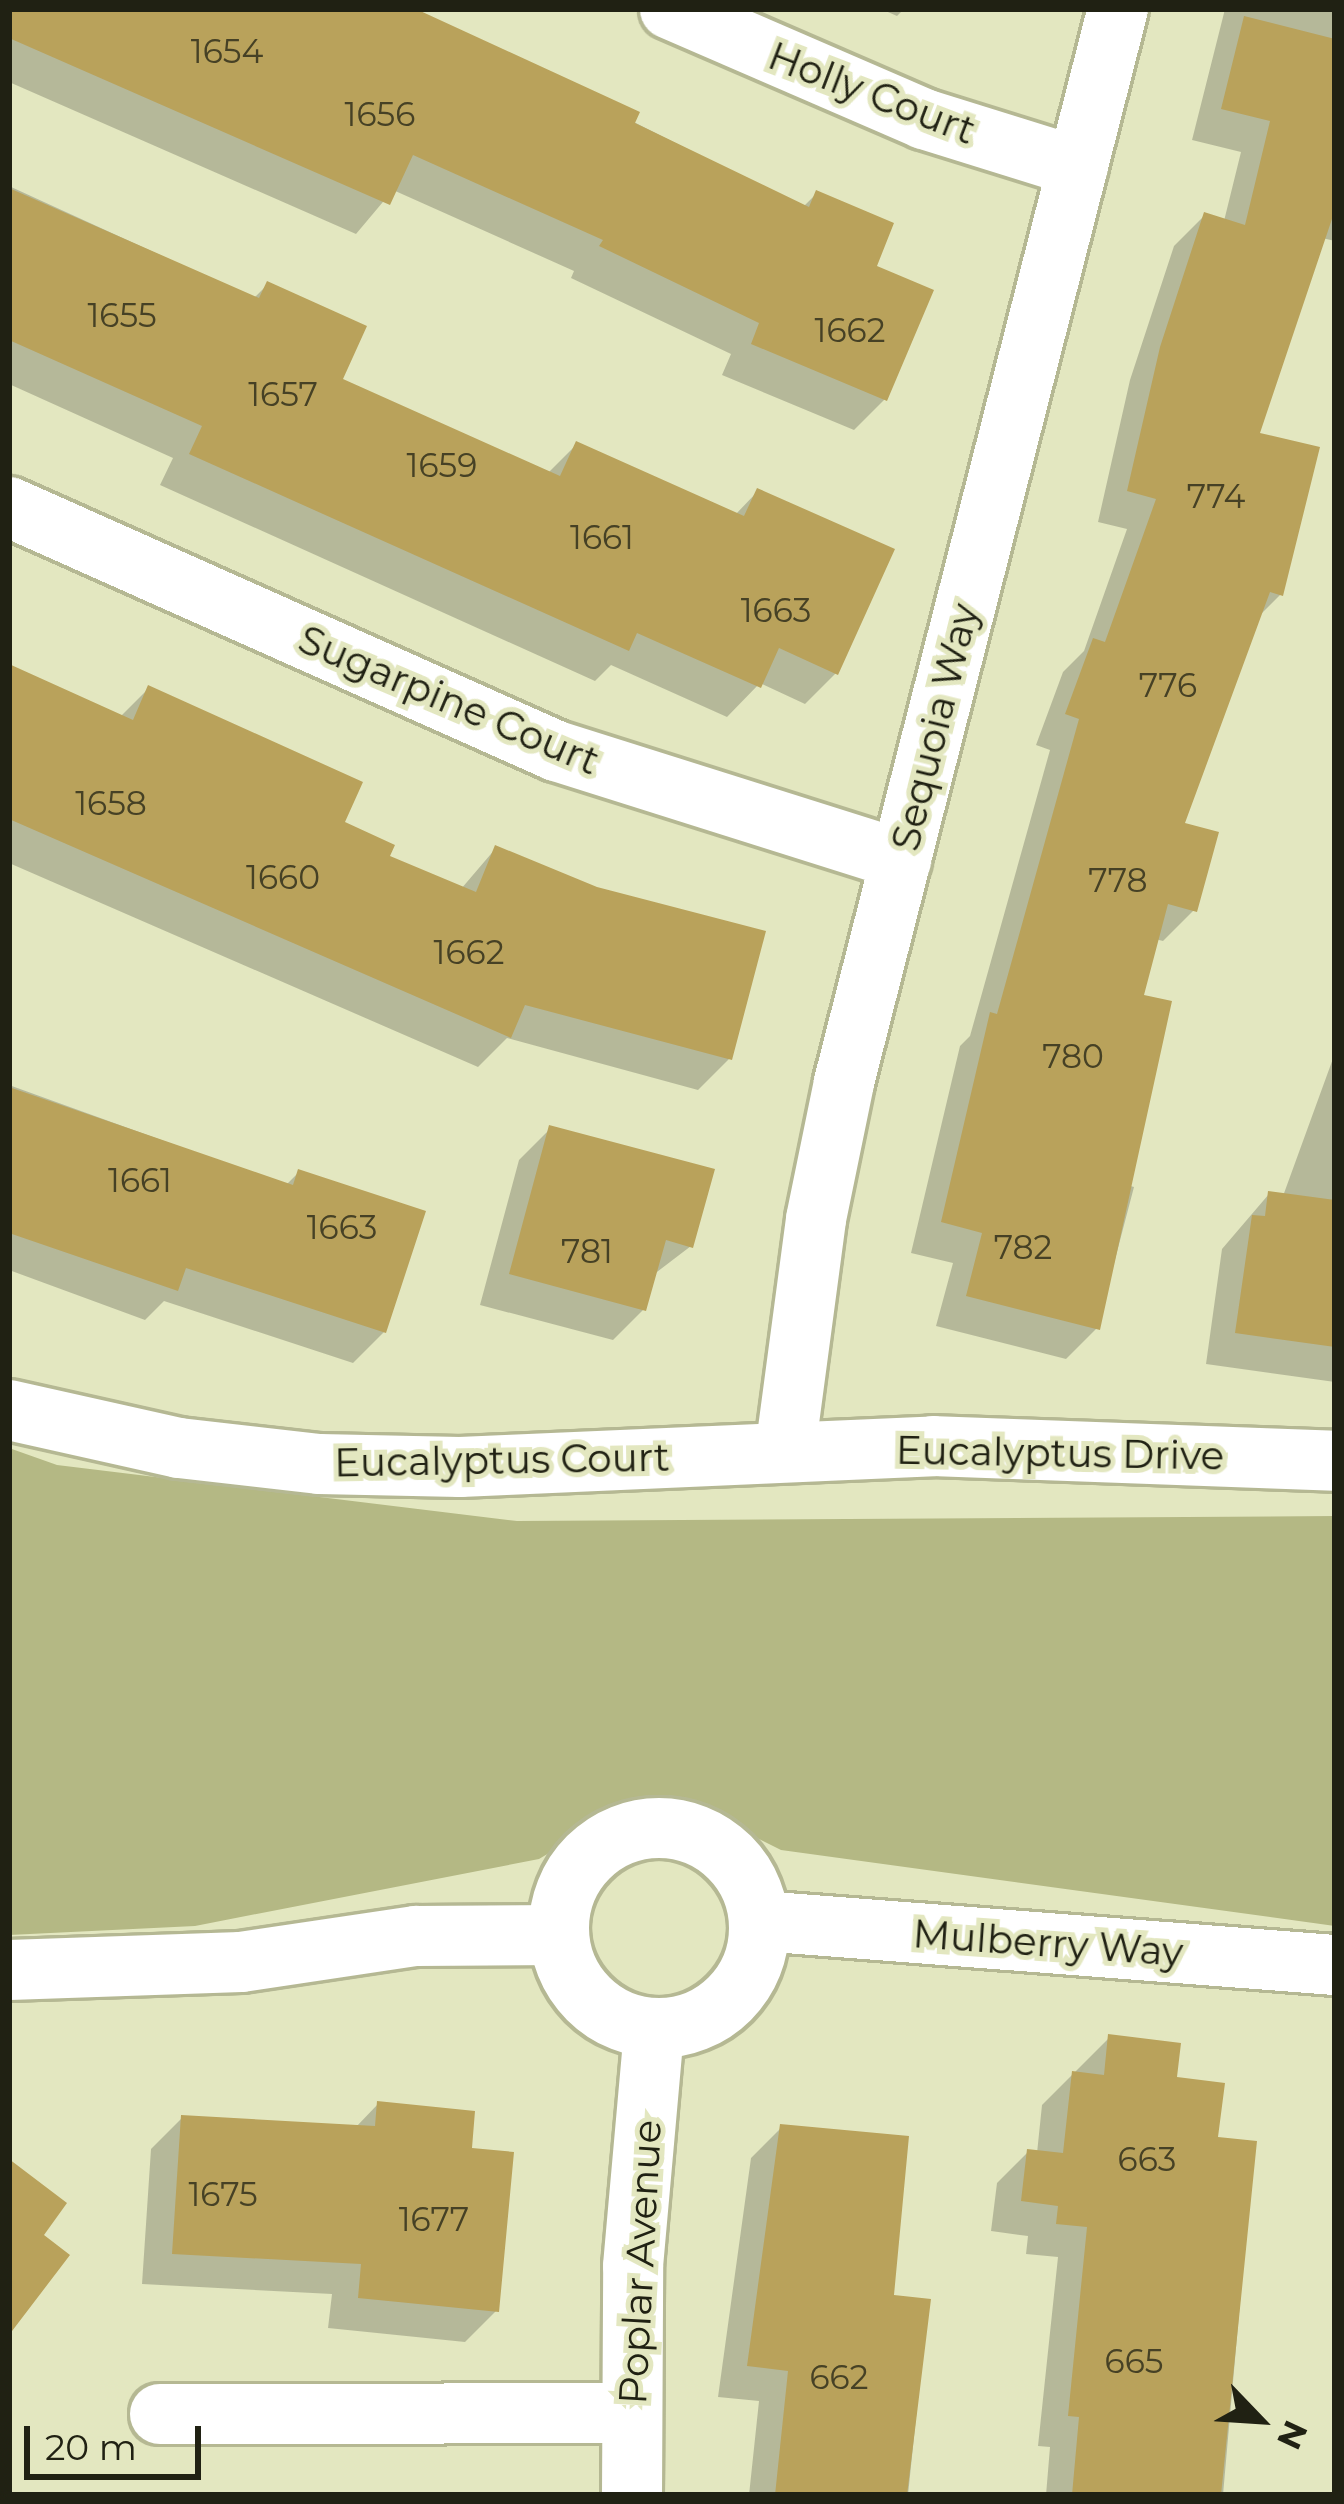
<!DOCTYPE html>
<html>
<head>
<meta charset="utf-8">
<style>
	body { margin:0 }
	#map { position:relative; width:1344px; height:2504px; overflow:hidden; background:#e3e7c0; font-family:Montserrat,sans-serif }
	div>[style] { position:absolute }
	.green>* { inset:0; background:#b4b884 }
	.shadow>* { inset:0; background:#0003 }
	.building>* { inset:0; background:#b9a25b }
	.roads { filter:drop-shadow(3px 0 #b5b893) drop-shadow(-3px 0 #b5b893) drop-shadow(0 3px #b5b893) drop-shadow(0 -3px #b5b893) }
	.street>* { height:60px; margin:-30px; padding:0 30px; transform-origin:30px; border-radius:30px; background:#fff }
	.street>.ring { margin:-30px; padding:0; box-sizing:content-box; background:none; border:60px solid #fff; border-radius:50% }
	span { translate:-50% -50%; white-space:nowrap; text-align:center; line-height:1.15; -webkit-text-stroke:10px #e3e7c0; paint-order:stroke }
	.number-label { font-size:33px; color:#464125 }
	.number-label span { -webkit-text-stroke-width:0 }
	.street-label { font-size:39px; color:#202113 }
	.frame { position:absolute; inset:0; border:12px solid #202113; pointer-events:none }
	.north { position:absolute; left:1200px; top:2360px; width:120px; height:120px; -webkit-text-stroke:9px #e3e7c0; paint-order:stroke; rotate:115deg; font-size:33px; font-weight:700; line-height:48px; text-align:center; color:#202113 }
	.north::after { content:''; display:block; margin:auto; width:42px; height:54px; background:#202113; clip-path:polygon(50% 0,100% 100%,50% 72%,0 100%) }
	.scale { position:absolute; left:24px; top:2426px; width:177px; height:54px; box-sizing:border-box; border:6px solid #202113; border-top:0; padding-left:15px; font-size:36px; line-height:42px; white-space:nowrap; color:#202113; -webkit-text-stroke:9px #e3e7c0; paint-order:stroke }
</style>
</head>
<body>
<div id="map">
	<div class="green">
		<i style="clip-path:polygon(9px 1448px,57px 1465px,517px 1521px,1335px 1516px,1335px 1926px,781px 1850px,682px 1801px,628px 1806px,539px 1859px,195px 1926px,9px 1935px)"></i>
	</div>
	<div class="shadow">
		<i style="clip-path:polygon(9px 9px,409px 9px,803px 207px,817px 193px,873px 267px,884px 400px,854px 430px,722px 375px,731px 354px,571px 278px,574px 271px,393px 190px,356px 234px,9px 82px)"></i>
		<i style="clip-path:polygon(881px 9px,904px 9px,897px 16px)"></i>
		<i style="clip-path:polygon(1225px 9px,1335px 9px,1335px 241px,1322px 238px,1256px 435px,1281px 594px,1258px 617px,1181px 825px,1194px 910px,1163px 941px,1155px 939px,1140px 997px,1127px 1185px,1134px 1187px,1097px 1328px,1066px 1359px,936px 1326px,953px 1263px,911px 1253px,960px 1046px,970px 1036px,1050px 750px,1036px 745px,1063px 672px,1084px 651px,1127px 529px,1098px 522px,1130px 380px,1174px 246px,1205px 215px,1224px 221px,1241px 152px,1192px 140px)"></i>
		<i style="clip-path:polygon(9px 186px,254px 298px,268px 284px,339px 380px,547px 474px,576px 445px,735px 515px,757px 492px,836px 673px,805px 704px,760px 683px,727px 717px,611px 665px,595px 681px,160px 485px,173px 458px,9px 384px)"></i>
		<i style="clip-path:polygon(9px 665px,120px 717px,148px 689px,386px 858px,461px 889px,496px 848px,729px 1059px,698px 1090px,507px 1038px,478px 1067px,9px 863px)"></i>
		<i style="clip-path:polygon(1335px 1053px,1335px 1382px,1206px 1364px,1222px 1249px,1269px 1194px,1283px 1196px)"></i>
		<i style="clip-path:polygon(9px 1085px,286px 1185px,299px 1172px,384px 1332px,353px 1363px,164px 1301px,145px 1320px,9px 1270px)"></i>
		<i style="clip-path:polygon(550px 1129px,691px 1246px,653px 1275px,644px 1309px,613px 1340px,480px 1305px,519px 1160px)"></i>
		<i style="clip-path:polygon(1109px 2038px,1174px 2079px,1215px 2139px,1254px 2144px,1223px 2495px,1046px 2495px,1050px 2447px,1038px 2446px,1058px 2257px,1026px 2254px,1028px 2236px,991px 2231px,997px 2183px,1028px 2152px,1037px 2153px,1042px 2105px)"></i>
		<i style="clip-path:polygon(378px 2104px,469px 2151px,496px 2311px,465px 2342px,328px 2328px,332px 2294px,142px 2284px,151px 2149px,182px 2118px,355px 2128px)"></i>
		<i style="clip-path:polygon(782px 2127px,890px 2297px,928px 2301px,908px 2495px,749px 2495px,759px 2401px,718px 2397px,751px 2158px)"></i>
	</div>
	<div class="building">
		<i style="clip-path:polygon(9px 9px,416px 9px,640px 112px,635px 123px,809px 207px,816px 190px,894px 223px,877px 266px,934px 290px,887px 401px,751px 344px,759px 323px,599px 246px,603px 240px,413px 155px,390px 205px,9px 38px)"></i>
		<i style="clip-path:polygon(1244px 16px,1335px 39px,1335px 210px,1260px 433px,1320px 447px,1283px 596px,1270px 592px,1185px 823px,1219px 832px,1197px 912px,1168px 904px,1144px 995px,1172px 1001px,1100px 1330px,966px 1296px,982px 1233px,941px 1222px,990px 1012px,997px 1014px,1079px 719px,1065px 714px,1093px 638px,1105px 642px,1156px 499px,1127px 491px,1160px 347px,1204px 212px,1245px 225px,1270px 121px,1221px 109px)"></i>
		<i style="clip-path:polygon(9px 188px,259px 298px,267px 281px,367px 326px,343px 379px,560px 476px,576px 441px,744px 516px,757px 488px,895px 549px,838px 675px,779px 648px,761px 688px,637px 633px,629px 651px,189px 454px,202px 426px,9px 340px)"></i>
		<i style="clip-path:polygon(9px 664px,133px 720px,148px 685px,363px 782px,345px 822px,395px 845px,390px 856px,476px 892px,495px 845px,597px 887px,766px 931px,732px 1060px,525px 1005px,511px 1038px,9px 819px)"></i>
		<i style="clip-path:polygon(9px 1087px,293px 1185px,298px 1169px,426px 1211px,386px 1333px,186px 1268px,178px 1291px,9px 1233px)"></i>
		<i style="clip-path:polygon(549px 1125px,715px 1169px,693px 1248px,666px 1240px,646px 1311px,509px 1274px)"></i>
		<i style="clip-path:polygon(1268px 1191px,1335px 1200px,1335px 1347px,1235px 1333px,1252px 1215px,1265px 1216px)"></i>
		<i style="clip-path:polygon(1108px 2034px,1181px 2043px,1177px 2077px,1225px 2083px,1218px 2137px,1257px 2141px,1221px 2495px,1072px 2495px,1079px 2417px,1068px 2416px,1087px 2227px,1056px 2224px,1058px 2206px,1021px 2201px,1027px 2149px,1063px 2153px,1072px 2071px,1104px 2075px)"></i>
		<i style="clip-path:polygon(377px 2101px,475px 2111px,472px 2148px,514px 2152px,499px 2312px,358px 2298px,361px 2264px,172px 2254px,181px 2115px,375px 2126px)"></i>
		<i style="clip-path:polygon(780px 2124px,909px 2136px,894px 2295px,931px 2299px,907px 2495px,775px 2495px,788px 2371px,747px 2366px)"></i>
		<i style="clip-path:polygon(9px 2159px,67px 2203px,44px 2235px,70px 2255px,9px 2335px)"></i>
	</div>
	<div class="roads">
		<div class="street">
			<i style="left:670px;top:9px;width:277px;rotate:23.4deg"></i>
			<i style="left:924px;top:119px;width:161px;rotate:17.3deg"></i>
			<i style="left:9px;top:507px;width:599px;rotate:24.04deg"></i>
			<i style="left:556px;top:751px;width:362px;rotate:17.5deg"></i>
			<i style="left:9px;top:1410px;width:174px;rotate:12.6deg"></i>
			<i style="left:179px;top:1448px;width:141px;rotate:6.5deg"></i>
			<i style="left:319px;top:1464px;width:141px;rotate:1.2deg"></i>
			<i style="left:460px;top:1467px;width:473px;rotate:-2.5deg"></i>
			<i style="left:933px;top:1446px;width:402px;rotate:2.1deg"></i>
			<i style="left:785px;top:1452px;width:235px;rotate:-82.4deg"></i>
			<i style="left:816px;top:1219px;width:140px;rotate:-78.4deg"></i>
			<i style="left:844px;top:1082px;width:1107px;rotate:-75.68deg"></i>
			<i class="ring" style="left:559px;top:1828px;width:140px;height:140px"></i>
			<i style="left:760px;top:1921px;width:577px;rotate:4.38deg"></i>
			<i style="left:9px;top:1970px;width:232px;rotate:-2deg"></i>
			<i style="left:241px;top:1962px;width:177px;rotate:-8.5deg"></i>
			<i style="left:416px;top:1936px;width:141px;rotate:-0.4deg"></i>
			<i style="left:160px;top:2414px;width:472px;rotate:-0.1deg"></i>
			<i style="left:632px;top:2495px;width:229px;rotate:-89.7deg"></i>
			<i style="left:633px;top:2266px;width:238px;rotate:-84.9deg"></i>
		</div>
	</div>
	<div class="number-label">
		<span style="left:227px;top:52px">1654</span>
		<span style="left:380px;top:115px">1656</span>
		<span style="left:122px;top:316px">1655</span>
		<span style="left:850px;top:331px">1662</span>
		<span style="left:283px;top:395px">1657</span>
		<span style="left:442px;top:466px">1659</span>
		<span style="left:1216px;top:497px">774</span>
		<span style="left:602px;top:538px">1661</span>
		<span style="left:776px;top:611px">1663</span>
		<span style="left:1168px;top:686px">776</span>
		<span style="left:111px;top:804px">1658</span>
		<span style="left:283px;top:878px">1660</span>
		<span style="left:1118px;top:881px">778</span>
		<span style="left:469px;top:953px">1662</span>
		<span style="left:1073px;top:1057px">780</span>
		<span style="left:140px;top:1181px">1661</span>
		<span style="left:342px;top:1228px">1663</span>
		<span style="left:1023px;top:1248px">782</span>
		<span style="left:587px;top:1252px">781</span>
		<span style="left:1147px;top:2160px">663</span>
		<span style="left:223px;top:2195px">1675</span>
		<span style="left:434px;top:2220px">1677</span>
		<span style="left:1134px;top:2362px">665</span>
		<span style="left:839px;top:2378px">662</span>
	</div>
	<div class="street-label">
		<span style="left:872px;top:93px;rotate:21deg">Holly Court</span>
		<span style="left:449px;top:700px;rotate:23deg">Sugarpine Court</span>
		<span style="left:935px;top:727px;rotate:-76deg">Sequoia Way</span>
		<span style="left:1060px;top:1453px;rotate:1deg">Eucalyptus Drive</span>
		<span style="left:502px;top:1460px;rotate:-1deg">Eucalyptus Court</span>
		<span style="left:1048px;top:1943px;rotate:4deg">Mulberry Way</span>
		<span style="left:640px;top:2262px;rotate:-87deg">Poplar Avenue</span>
	</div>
	<div class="frame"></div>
	<div class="north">N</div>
	<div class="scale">20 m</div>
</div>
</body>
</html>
